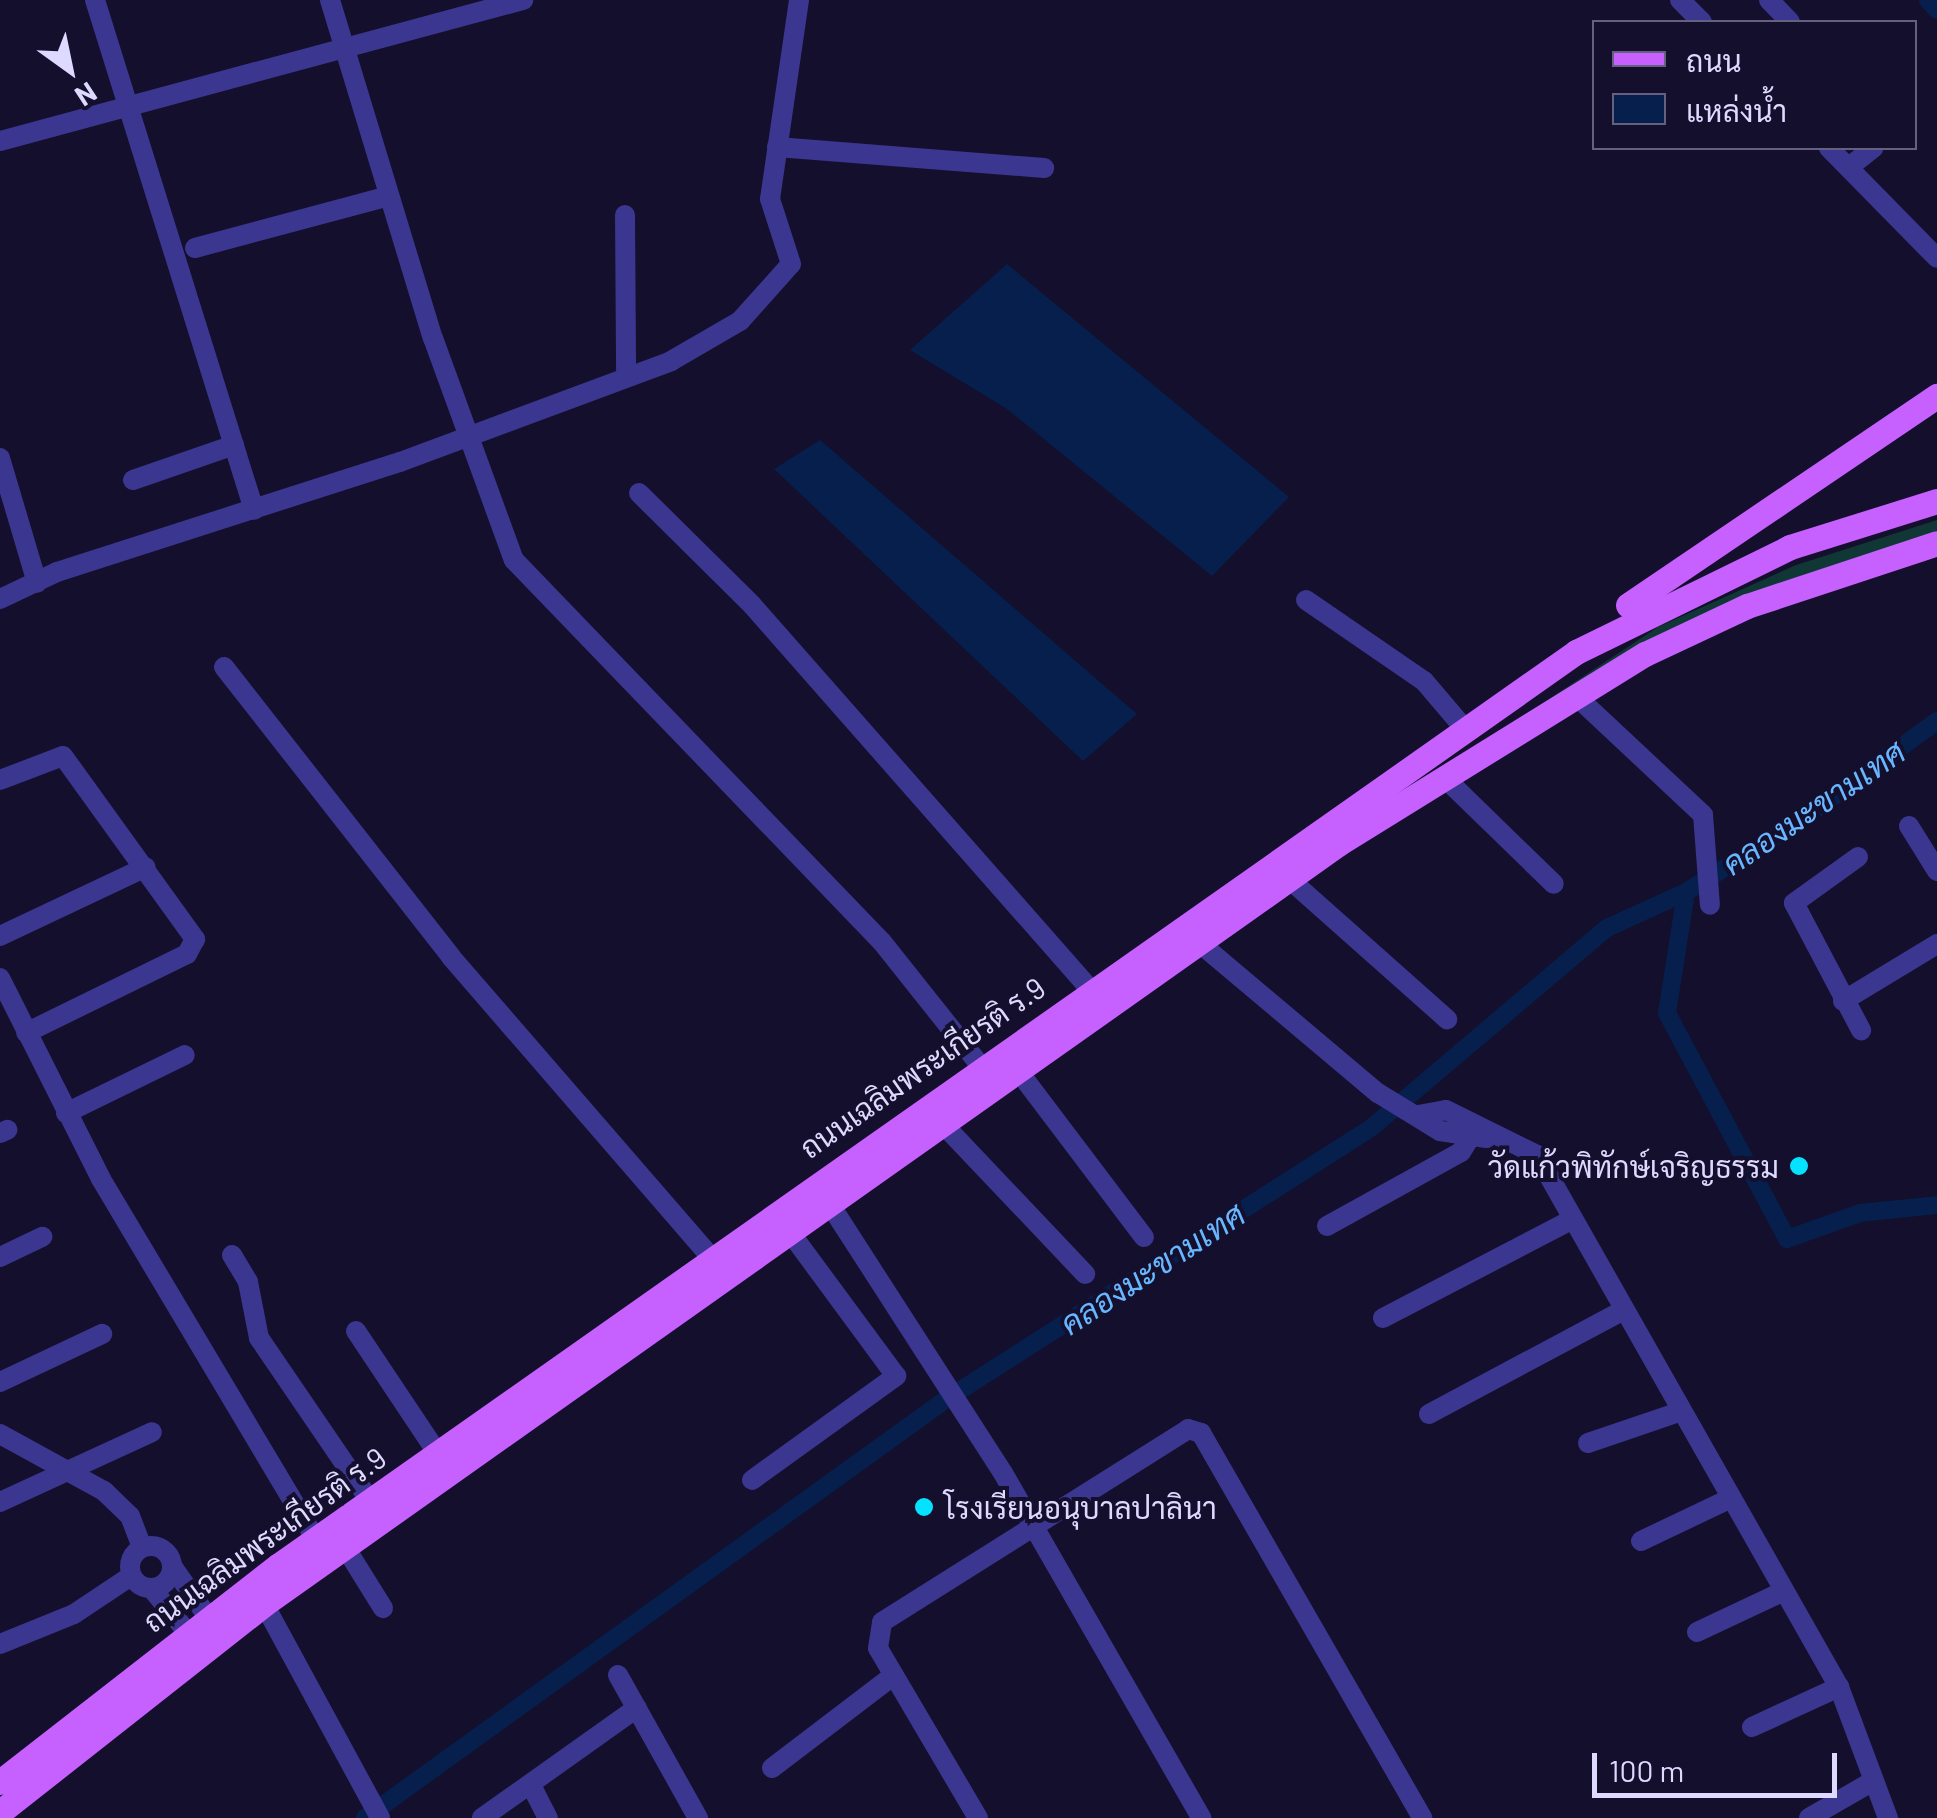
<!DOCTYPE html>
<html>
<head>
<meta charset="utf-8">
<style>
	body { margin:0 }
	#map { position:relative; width:1937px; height:1818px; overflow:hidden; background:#140f2c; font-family:Barlow,Sarabun,sans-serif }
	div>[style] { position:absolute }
	.green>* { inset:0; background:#113636 }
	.water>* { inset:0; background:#061f4d }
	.canal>* { height:18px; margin:-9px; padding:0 9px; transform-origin:9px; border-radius:9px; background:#061f4d }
	.minor>* { height:20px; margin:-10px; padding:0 10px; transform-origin:10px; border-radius:10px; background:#3b368f }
	.minor>.ring { margin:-10px; padding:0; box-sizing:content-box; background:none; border:20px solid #3b368f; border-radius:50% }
	.major>* { height:25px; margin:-12.5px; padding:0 12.5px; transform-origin:12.5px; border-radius:12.5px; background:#c660ff }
	.dots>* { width:28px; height:28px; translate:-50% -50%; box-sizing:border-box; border:5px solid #140f2c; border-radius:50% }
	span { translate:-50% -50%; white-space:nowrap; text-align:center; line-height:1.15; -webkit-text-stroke:8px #140f2c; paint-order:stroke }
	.street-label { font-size:30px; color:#ded9ff }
	.poi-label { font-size:30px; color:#ded9ff }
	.right { translate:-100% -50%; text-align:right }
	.left { translate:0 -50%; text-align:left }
	.water-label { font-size:32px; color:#67b6ff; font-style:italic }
	.legend { position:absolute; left:1592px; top:20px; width:325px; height:130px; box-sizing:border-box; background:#140f2c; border:2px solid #656080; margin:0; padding:12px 18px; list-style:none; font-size:30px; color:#ded9ff }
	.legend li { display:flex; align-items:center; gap:20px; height:50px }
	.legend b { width:50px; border:2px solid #656080 }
	.north { position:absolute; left:20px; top:20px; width:100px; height:100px; -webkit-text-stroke:8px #140f2c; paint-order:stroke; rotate:147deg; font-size:28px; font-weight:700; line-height:40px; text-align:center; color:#ded9ff }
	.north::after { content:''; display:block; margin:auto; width:35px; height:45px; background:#ded9ff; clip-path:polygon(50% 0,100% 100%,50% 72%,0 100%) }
	.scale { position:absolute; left:1592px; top:1753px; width:245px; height:45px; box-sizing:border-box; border:5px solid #ded9ff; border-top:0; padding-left:12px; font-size:30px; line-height:35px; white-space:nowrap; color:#ded9ff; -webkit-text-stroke:8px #140f2c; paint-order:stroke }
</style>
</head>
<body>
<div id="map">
	<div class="green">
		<i style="clip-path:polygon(1937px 520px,1937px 531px,1765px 589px,1431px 777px,1658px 627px,1796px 565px)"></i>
	</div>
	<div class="water">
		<i style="clip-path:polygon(1007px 264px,1289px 497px,1212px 576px,1007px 409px,910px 350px)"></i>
		<i style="clip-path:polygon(820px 440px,1137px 714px,1083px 761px,774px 469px)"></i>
	</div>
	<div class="canal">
		<i style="left:1928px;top:0;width:13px;rotate:48deg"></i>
		<i style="left:1686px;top:892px;width:122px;rotate:98.9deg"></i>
		<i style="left:1667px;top:1013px;width:256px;rotate:62deg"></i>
		<i style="left:1787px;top:1239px;width:77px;rotate:-19.6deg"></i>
		<i style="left:1860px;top:1213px;width:77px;rotate:-5.9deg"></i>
		<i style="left:365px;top:1818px;width:715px;rotate:-35.78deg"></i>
		<i style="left:945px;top:1400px;width:505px;rotate:-32.56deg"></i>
		<i style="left:1371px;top:1128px;width:309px;rotate:-40.3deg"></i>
		<i style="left:1607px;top:928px;width:87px;rotate:-24.5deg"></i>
		<i style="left:1686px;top:892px;width:131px;rotate:-31.9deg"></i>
		<i style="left:1797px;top:823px;width:173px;rotate:-36.1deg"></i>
	</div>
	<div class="minor">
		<i style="left:95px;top:0;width:534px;rotate:72.68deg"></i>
		<i style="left:330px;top:0;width:353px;rotate:73.1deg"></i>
		<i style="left:433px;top:338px;width:236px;rotate:70deg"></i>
		<i style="left:514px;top:560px;width:530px;rotate:46.07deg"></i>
		<i style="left:882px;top:942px;width:156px;rotate:51.5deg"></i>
		<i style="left:1680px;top:0;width:31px;rotate:45deg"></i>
		<i style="left:1769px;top:0;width:30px;rotate:46deg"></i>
		<i style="left:0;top:141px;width:542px;rotate:-15.09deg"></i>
		<i style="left:777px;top:147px;width:268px;rotate:4.5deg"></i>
		<i style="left:1829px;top:148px;width:154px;rotate:45.5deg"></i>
		<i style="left:1849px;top:167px;width:31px;rotate:-38deg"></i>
		<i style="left:625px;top:215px;width:162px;rotate:89.6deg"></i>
		<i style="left:195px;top:248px;width:201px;rotate:-15deg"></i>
		<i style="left:0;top:458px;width:130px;rotate:73.5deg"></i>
		<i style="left:133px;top:480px;width:107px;rotate:-19.1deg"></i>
		<i style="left:639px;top:493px;width:159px;rotate:44.7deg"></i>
		<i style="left:752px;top:605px;width:512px;rotate:48.65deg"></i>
		<i style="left:0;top:599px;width:63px;rotate:-25.3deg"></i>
		<i style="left:57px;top:572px;width:360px;rotate:-17.8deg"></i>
		<i style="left:400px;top:462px;width:289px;rotate:-20.4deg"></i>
		<i style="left:671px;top:361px;width:80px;rotate:-30.1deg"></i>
		<i style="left:740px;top:321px;width:76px;rotate:-48.2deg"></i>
		<i style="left:791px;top:264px;width:68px;rotate:-107.9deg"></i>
		<i style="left:770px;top:199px;width:201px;rotate:-81.7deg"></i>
		<i style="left:1306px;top:600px;width:143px;rotate:34.5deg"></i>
		<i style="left:1424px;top:681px;width:62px;rotate:49.6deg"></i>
		<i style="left:224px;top:667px;width:368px;rotate:51.9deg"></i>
		<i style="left:451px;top:957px;width:398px;rotate:49.1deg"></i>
		<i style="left:1576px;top:696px;width:174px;rotate:43.1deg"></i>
		<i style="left:1703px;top:815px;width:90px;rotate:85.6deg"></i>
		<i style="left:0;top:780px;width:67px;rotate:-20.9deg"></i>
		<i style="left:63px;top:756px;width:226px;rotate:54.2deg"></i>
		<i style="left:195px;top:939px;width:17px;rotate:118deg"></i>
		<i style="left:187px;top:954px;width:179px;rotate:153.9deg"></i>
		<i style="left:1449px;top:782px;width:146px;rotate:44.2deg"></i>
		<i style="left:1909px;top:826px;width:53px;rotate:58.1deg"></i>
		<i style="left:1858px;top:857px;width:79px;rotate:144.3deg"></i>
		<i style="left:1794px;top:903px;width:144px;rotate:62.2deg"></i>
		<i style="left:1288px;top:878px;width:213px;rotate:41.6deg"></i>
		<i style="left:0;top:936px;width:161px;rotate:-25.3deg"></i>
		<i style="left:1196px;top:940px;width:238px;rotate:40.1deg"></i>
		<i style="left:1378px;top:1093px;width:73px;rotate:31.5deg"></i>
		<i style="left:1440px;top:1131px;width:47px;rotate:8.7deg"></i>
		<i style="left:0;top:978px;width:225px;rotate:63.3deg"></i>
		<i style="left:101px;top:1179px;width:419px;rotate:59.2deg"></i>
		<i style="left:1843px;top:1001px;width:110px;rotate:-31.2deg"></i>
		<i style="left:1016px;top:1068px;width:212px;rotate:52.9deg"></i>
		<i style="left:66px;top:1113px;width:132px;rotate:-26deg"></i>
		<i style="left:1418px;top:1115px;width:28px;rotate:-10deg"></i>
		<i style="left:1446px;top:1110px;width:102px;rotate:26.3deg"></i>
		<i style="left:1537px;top:1155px;width:612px;rotate:60.42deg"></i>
		<i style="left:1839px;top:1687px;width:140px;rotate:69.5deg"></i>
		<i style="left:940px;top:1121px;width:211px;rotate:46.5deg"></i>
		<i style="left:0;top:1133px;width:8px;rotate:-23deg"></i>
		<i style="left:829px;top:1203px;width:321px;rotate:57.2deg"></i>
		<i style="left:1003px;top:1473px;width:398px;rotate:60.1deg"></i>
		<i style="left:1327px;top:1226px;width:153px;rotate:-28.9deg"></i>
		<i style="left:1461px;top:1152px;width:25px;rotate:-58deg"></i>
		<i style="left:232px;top:1255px;width:31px;rotate:59deg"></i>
		<i style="left:248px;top:1282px;width:57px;rotate:78.9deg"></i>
		<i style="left:259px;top:1338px;width:197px;rotate:55.7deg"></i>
		<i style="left:0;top:1257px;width:47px;rotate:-25.5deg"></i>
		<i style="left:1383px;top:1318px;width:214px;rotate:-27.5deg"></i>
		<i style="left:356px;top:1331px;width:148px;rotate:56.3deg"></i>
		<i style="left:0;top:1382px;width:113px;rotate:-25.2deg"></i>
		<i style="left:1429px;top:1414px;width:219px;rotate:-28.1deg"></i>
		<i style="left:0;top:1434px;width:119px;rotate:28.7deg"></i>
		<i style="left:104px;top:1491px;width:36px;rotate:44deg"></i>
		<i style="left:130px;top:1516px;width:34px;rotate:69deg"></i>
		<i style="left:1588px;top:1443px;width:99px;rotate:-18.8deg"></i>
		<i style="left:752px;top:1480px;width:178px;rotate:-35.8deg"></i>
		<i style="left:896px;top:1376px;width:180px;rotate:-126.4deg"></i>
		<i style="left:0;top:1502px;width:167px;rotate:-24.7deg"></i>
		<i style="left:1641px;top:1541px;width:100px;rotate:-25.5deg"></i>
		<i class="ring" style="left:130px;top:1546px;width:22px;height:22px"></i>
		<i style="left:345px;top:1547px;width:72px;rotate:58.1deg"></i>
		<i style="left:172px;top:1566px;width:62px;rotate:54.8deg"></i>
		<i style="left:152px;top:1589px;width:57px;rotate:50.7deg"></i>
		<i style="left:264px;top:1604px;width:243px;rotate:61.5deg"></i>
		<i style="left:1697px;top:1632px;width:96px;rotate:-25.2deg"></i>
		<i style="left:0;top:1644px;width:80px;rotate:-22.1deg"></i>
		<i style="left:74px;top:1614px;width:69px;rotate:-33.7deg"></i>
		<i style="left:618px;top:1675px;width:164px;rotate:60.8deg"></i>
		<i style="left:1752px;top:1727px;width:96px;rotate:-24.7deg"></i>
		<i style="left:772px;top:1768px;width:153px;rotate:-37.3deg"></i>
		<i style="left:531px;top:1785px;width:37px;rotate:63deg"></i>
		<i style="left:482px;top:1818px;width:190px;rotate:-35.4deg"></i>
		<i style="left:978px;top:1818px;width:197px;rotate:-120.5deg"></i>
		<i style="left:878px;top:1648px;width:26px;rotate:-81deg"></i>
		<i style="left:882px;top:1622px;width:362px;rotate:-32.2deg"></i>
		<i style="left:1188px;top:1429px;width:14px;rotate:17deg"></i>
		<i style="left:1201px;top:1433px;width:444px;rotate:60.1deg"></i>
		<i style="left:1809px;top:1818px;width:68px;rotate:-30deg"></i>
	</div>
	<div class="major">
		<i style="left:1628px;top:605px;width:373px;rotate:-34.1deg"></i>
		<i style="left:0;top:1782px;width:353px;rotate:-37.9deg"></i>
		<i style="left:279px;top:1565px;width:1586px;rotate:-35.14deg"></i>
		<i style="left:1576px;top:652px;width:238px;rotate:-26.1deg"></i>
		<i style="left:1790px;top:547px;width:154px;rotate:-17.4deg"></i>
		<i style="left:0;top:1812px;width:336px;rotate:-38.2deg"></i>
		<i style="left:264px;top:1604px;width:1316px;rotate:-35.28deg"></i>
		<i style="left:1338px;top:844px;width:361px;rotate:-31.8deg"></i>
		<i style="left:1645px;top:654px;width:113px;rotate:-25.2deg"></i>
		<i style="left:1747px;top:606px;width:200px;rotate:-18.3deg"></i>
	</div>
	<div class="dots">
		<i style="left:1799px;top:1166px;background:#05e2ff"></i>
		<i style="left:924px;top:1507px;background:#05e2ff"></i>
	</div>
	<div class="street-label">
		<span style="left:922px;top:1067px;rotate:-35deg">ถนนเฉลิมพระเกียรติ ร.9</span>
		<span style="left:264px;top:1539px;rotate:-36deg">ถนนเฉลิมพระเกียรติ ร.9</span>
	</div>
	<div class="poi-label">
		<span class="right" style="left:1779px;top:1166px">วัดแก้วพิทักษ์เจริญธรรม</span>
		<span class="left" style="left:944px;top:1507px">โรงเรียนอนุบาลปาลินา</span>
	</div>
	<div class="water-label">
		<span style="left:1813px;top:807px;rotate:-34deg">คลองมะขามเทศ</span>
		<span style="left:1152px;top:1268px;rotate:-33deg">คลองมะขามเทศ</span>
	</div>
	<ul class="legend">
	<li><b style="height:12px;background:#c660ff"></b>ถนน</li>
	<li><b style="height:28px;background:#061f4d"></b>แหล่งน้ำ</li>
	</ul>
	<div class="north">N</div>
	<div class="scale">100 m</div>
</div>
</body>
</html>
